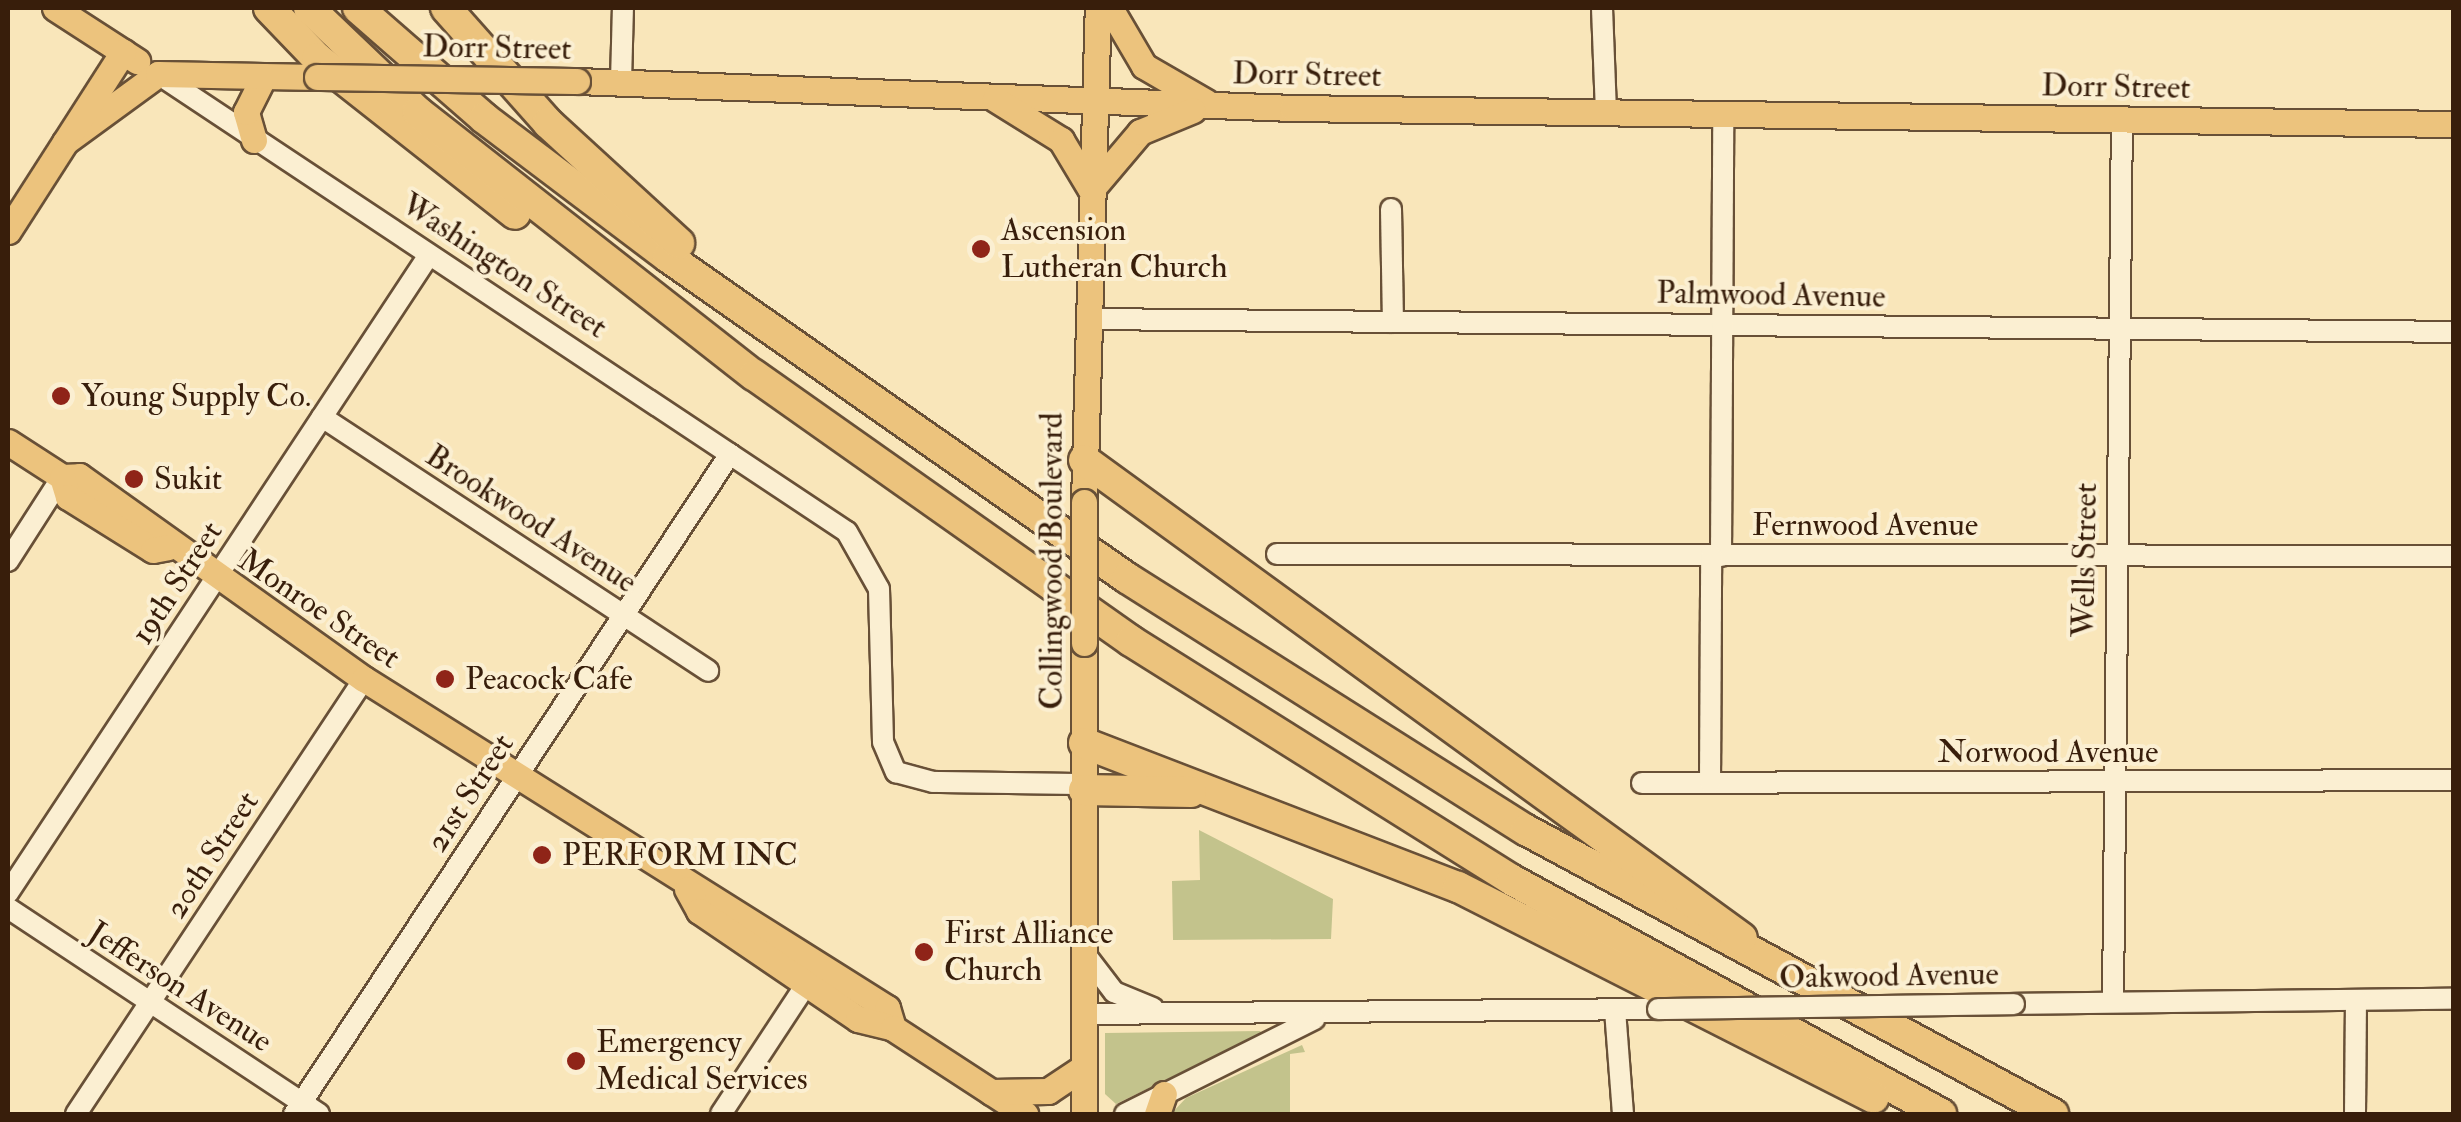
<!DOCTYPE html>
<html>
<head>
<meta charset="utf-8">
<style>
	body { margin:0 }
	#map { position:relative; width:2461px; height:1122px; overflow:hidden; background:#f9e6ba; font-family:"IM FELL Double Pica",serif }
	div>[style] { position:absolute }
	.green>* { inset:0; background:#c3c38c }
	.roads { filter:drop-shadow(2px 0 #685037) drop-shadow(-2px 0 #685037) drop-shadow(0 2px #685037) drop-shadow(0 -2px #685037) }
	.minor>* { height:20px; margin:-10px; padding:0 10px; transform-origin:10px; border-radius:10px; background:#fbefd2 }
	.major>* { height:25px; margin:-12.5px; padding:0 12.5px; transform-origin:12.5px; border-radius:12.5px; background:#ecc37d }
	.highway>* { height:30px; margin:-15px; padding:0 15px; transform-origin:15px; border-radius:15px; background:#ecc37d }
	.bridges { filter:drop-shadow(2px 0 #685037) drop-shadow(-2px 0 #685037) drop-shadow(0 2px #685037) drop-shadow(0 -2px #685037) }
	.minor-bridge>* { height:20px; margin:-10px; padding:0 10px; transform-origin:10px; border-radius:10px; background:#fbefd2 }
	.major-bridge>* { height:25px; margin:-12.5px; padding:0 12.5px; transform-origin:12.5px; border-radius:12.5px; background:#ecc37d }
	.dots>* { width:28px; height:28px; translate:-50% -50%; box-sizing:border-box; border:5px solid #fbefd2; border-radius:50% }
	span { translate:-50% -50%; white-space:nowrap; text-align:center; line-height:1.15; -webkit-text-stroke:8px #fbefd2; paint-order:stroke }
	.street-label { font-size:32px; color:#381e0b }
	.poi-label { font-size:32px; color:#381e0b }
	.left { translate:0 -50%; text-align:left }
	.frame { position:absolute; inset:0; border:10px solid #381e0b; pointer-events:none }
</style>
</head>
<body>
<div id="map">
	<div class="green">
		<i style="clip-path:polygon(1199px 830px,1333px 899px,1331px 939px,1173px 940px,1172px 881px,1200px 880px)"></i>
		<i style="clip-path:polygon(1105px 1033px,1260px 1031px,1262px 1033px,1116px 1104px,1105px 1094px)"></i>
		<i style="clip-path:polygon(1302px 1045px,1305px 1052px,1290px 1054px,1290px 1114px,1171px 1114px,1186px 1098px)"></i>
	</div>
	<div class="roads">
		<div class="minor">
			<i style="left:1602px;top:8px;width:104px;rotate:87.8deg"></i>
			<i style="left:158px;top:74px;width:827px;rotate:33.61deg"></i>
			<i style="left:847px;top:532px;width:65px;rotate:60.7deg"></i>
			<i style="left:879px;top:589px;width:153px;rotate:88.5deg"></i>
			<i style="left:883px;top:742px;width:33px;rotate:67deg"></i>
			<i style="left:896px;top:772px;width:38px;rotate:15deg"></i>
			<i style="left:933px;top:782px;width:151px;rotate:0.8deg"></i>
			<i style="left:621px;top:82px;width:74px;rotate:-88.5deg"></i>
			<i style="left:1391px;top:209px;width:113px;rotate:89deg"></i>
			<i style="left:1087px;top:319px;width:1367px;rotate:0.54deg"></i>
			<i style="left:322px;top:417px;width:462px;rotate:33.3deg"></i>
			<i style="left:1277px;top:554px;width:1177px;rotate:0.1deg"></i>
			<i style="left:1721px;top:556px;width:442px;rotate:-89.7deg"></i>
			<i style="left:8px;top:561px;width:100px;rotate:-57.3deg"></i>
			<i style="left:1642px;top:783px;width:812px;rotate:-0.21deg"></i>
			<i style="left:1710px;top:783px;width:228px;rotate:-89.7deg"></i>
			<i style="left:8px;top:893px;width:764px;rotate:-56.58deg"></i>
			<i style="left:8px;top:908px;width:373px;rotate:33.5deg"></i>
			<i style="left:1085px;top:954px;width:48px;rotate:52.7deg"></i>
			<i style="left:1114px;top:992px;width:42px;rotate:22.3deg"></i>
			<i style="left:2113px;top:1002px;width:882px;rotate:-89.42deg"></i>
			<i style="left:2014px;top:1004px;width:440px;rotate:-0.7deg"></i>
			<i style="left:1615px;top:1010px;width:104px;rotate:85.6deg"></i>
			<i style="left:1083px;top:1014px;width:575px;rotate:-0.5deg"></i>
			<i style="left:76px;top:1114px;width:522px;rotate:-56.49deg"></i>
			<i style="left:294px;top:1114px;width:791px;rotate:-56.55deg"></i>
			<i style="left:721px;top:1114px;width:168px;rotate:-56.7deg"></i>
			<i style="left:1125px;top:1114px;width:212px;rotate:-26.6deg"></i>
			<i style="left:2355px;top:1114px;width:114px;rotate:-89.5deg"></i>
		</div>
		<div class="major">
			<i style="left:55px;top:8px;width:98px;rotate:32.9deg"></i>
			<i style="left:1110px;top:8px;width:67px;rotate:59.6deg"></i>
			<i style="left:1144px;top:66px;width:72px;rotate:30.1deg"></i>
			<i style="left:577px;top:81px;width:716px;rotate:2.16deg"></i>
			<i style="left:1292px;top:108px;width:1162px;rotate:0.79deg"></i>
			<i style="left:995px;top:99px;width:78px;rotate:31.8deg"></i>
			<i style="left:1061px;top:140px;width:58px;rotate:59deg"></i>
			<i style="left:1091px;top:190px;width:76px;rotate:-49.8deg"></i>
			<i style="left:1140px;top:132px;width:57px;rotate:-22.5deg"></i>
			<i style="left:254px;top:140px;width:29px;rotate:-106deg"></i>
			<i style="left:246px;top:112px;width:40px;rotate:-63.4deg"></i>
			<i style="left:65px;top:142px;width:115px;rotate:-36.2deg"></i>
			<i style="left:158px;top:74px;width:159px;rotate:1.1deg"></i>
			<i style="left:8px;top:231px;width:213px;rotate:-57.3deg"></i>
			<i style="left:8px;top:442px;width:64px;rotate:32.9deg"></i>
			<i style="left:62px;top:477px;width:17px;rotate:-3deg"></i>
			<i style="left:79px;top:476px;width:350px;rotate:35.5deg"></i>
			<i style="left:364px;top:679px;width:618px;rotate:32.17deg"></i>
			<i style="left:887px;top:1008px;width:21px;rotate:73deg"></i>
			<i style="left:62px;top:477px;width:21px;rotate:73deg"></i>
			<i style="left:68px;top:497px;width:100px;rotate:31.9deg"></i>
			<i style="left:153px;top:550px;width:15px;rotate:-11deg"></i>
			<i style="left:1084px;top:502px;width:494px;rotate:-88.4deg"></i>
			<i style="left:687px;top:889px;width:25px;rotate:61deg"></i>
			<i style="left:699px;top:911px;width:192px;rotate:34.2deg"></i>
			<i style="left:858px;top:1019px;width:36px;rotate:14deg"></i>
			<i style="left:893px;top:1028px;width:158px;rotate:33.1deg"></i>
			<i style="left:991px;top:1092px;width:57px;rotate:-1deg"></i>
			<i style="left:1048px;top:1091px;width:43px;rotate:-33.7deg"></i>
			<i style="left:1084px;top:1114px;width:471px;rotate:-90deg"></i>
			<i style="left:1157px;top:1114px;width:21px;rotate:-71deg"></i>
		</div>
		<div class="highway">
			<i style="left:269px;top:8px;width:69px;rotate:46.2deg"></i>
			<i style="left:317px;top:58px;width:252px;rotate:38.2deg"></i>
			<i style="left:309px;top:8px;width:151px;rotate:43.7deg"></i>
			<i style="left:418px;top:112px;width:427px;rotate:38.1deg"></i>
			<i style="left:754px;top:375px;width:461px;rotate:35.2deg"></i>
			<i style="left:1131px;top:641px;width:450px;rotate:32.1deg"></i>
			<i style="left:1512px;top:880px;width:489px;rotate:28.6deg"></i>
			<i style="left:358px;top:8px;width:167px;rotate:41.1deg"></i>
			<i style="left:484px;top:118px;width:231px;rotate:37.1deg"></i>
			<i style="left:668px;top:257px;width:560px;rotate:34.97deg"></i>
			<i style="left:1127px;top:578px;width:472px;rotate:32.3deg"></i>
			<i style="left:1526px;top:830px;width:599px;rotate:28.32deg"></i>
			<i style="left:446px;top:8px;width:154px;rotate:48.4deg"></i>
			<i style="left:548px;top:123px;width:178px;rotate:42.5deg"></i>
			<i style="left:1084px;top:460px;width:813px;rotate:36deg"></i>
			<i style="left:1084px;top:743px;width:401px;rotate:21.1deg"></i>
			<i style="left:1458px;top:887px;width:466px;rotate:26.9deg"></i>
			<i style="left:1084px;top:790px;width:107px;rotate:1.1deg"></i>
		</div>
	</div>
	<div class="bridges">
		<div class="minor-bridge">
			<i style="left:1658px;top:1009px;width:356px;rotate:-0.8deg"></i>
		</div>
		<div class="major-bridge">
			<i style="left:317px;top:77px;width:260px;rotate:0.9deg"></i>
			<i style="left:1084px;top:643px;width:141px;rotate:-90deg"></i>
		</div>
	</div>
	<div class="dots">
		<i style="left:981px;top:249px;background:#8f2418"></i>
		<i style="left:61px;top:396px;background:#8f2418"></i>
		<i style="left:134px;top:479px;background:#8f2418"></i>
		<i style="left:445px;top:679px;background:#8f2418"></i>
		<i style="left:542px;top:855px;background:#8f2418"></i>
		<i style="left:924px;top:952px;background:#8f2418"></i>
		<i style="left:576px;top:1061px;background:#8f2418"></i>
	</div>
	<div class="street-label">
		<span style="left:497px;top:48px;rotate:1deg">Dorr Street</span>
		<span style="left:1307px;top:75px;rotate:1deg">Dorr Street</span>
		<span style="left:2116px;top:87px;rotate:1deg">Dorr Street</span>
		<span style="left:504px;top:266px;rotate:33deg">Washington Street</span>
		<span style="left:1771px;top:295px;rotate:1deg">Palmwood Avenue</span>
		<span style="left:531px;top:519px;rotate:33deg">Brookwood Avenue</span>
		<span style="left:1865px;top:525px">Fernwood Avenue</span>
		<span style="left:2085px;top:560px;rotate:-89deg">Wells Street</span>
		<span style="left:1052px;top:561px;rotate:-90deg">Collingwood Boulevard</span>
		<span style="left:177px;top:583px;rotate:-57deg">19th Street</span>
		<span style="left:319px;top:609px;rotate:34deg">Monroe Street</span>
		<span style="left:2048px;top:752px">Norwood Avenue</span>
		<span style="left:470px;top:793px;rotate:-57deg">21st Street</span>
		<span style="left:212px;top:855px;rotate:-57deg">20th Street</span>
		<span style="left:1889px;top:976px;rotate:-1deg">Oakwood Avenue</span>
		<span style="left:180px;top:987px;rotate:33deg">Jefferson Avenue</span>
	</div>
	<div class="poi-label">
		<span class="left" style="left:1001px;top:249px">Ascension<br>Lutheran Church</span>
		<span class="left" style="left:81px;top:396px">Young Supply Co.</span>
		<span class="left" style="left:154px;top:479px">Sukit</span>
		<span class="left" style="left:465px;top:679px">Peacock Cafe</span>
		<span class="left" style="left:562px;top:855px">PERFORM INC</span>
		<span class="left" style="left:944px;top:952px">First Alliance<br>Church</span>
		<span class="left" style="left:596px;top:1061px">Emergency<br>Medical Services</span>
	</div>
	<div class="frame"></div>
</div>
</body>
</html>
